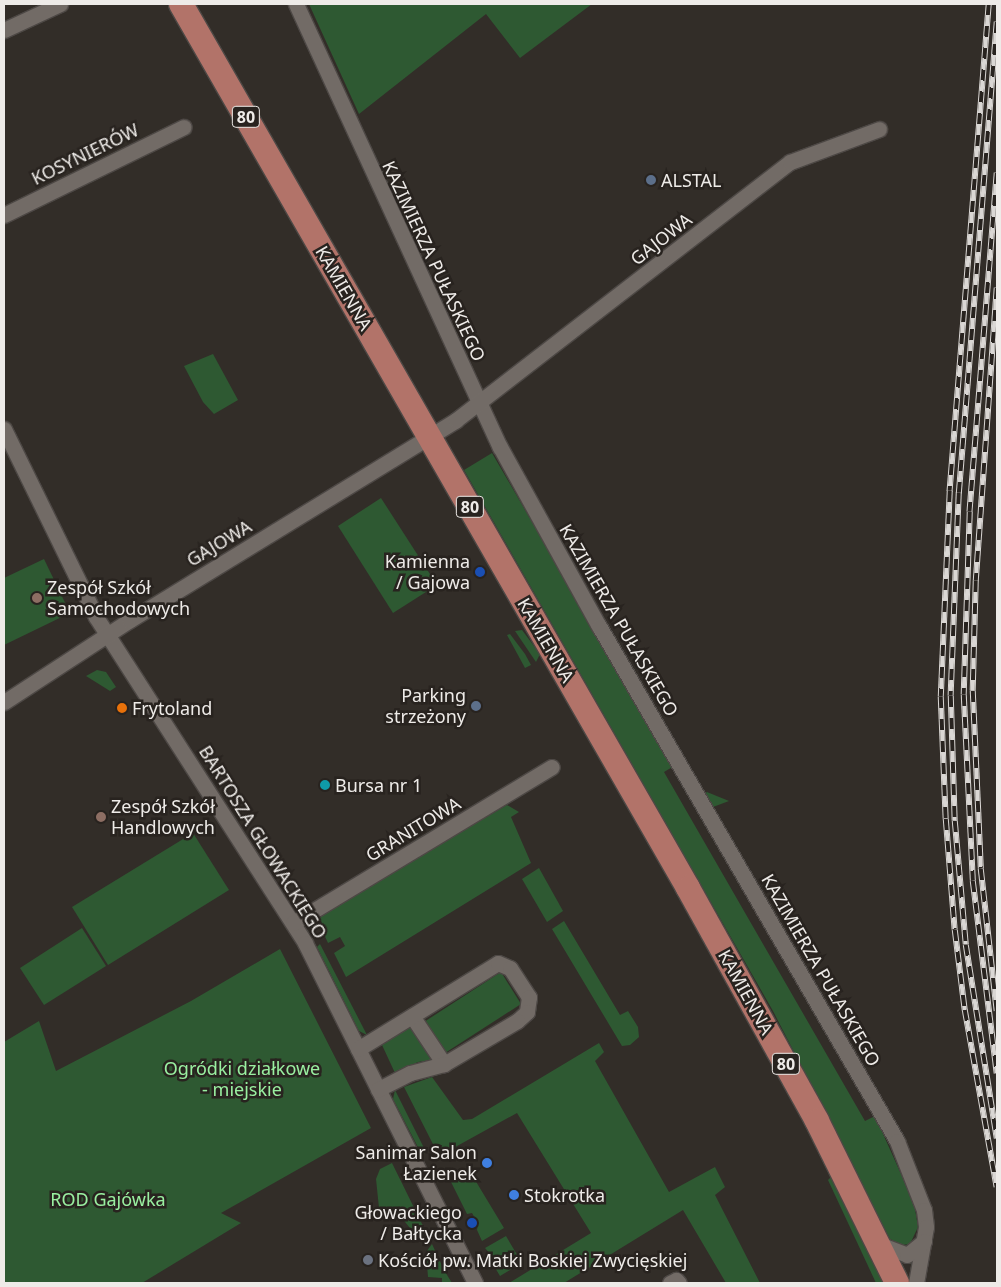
<!DOCTYPE html>
<html>
<head>
<meta charset="utf-8">
<style>
	body { margin:0 }
	#map { position:relative; width:1001px; height:1287px; overflow:hidden; background:#322d28; font-family:"Noto Sans",sans-serif }
	div>[style] { position:absolute }
	.green>* { inset:0; background:#2e5932 }
	.roads { filter:drop-shadow(1px 0 #4d4845) drop-shadow(-1px 0 #4d4845) drop-shadow(0 1px #4d4845) drop-shadow(0 -1px #4d4845) }
	.minor>* { height:15px; margin:-7.5px; padding:0 7.5px; transform-origin:7.5px; border-radius:7.5px; background:#726b66 }
	.primary>* { height:24px; margin:-12px; padding:0 12px; transform-origin:12px; border-radius:12px; background:#b27369 }
	.rail>* { height:5.5px; margin-top:-2.75px; transform-origin:0; background:repeating-linear-gradient(90deg,#28231f 0 11px,#dad7d4 0 22px); box-sizing:border-box; border-block:1px solid #dad7d4 }
	.dots>* { width:14px; height:14px; translate:-50% -50%; box-sizing:border-box; border:2px solid #28231f; border-radius:50% }
	span { translate:-50% -50%; white-space:nowrap; text-align:center; line-height:1.15; -webkit-text-stroke:5px #28231f; paint-order:stroke }
	.shield-label span { padding:1px 4px; background:#28231f; border:1px solid; border-radius:4px; -webkit-text-stroke-width:0 }
	.shield-label { font-size:16px; color:#eeebe8; font-weight:700 }
	.street-label { font-size:18px; color:#eeebe8 }
	.poi-label { font-size:18px; color:#eeebe8 }
	.left { translate:0 -50%; text-align:left }
	.right { translate:-100% -50%; text-align:right }
	.park-label { font-size:18px; color:#99efa0 }
	.frame { position:absolute; inset:0; border:5px solid #eeebe8; pointer-events:none }
</style>
</head>
<body>
<div id="map">
	<div class="green">
		<i style="clip-path:polygon(309px 4px,592px 4px,520px 58px,486px 14px,359px 114px)"></i>
		<i style="clip-path:polygon(213px 354px,238px 400px,214px 414px,203px 402px,184px 366px)"></i>
		<i style="clip-path:polygon(492px 453px,674px 766px,664px 772px,865px 1121px,875px 1116px,914px 1203px,918px 1227px,910px 1244px,902px 1245px,890px 1239px,773px 1011px,464px 470px)"></i>
		<i style="clip-path:polygon(381px 498px,437px 585px,393px 613px,338px 526px)"></i>
		<i style="clip-path:polygon(44px 559px,70px 613px,4px 645px,4px 578px)"></i>
		<i style="clip-path:polygon(522px 630px,540px 654px,536px 662px,515px 631px)"></i>
		<i style="clip-path:polygon(510px 634px,525px 654px,531px 665px,525px 668px,507px 635px)"></i>
		<i style="clip-path:polygon(97px 670px,106px 672px,116px 687px,110px 691px,86px 676px)"></i>
		<i style="clip-path:polygon(707px 792px,729px 801px,713px 807px,704px 794px)"></i>
		<i style="clip-path:polygon(507px 805px,519px 812px,511px 817px,531px 863px,346px 977px,334px 953px,345px 946px,340px 937px,328px 943px,316px 917px)"></i>
		<i style="clip-path:polygon(193px 833px,229px 890px,108px 965px,72px 907px)"></i>
		<i style="clip-path:polygon(539px 868px,563px 911px,547px 922px,522px 879px)"></i>
		<i style="clip-path:polygon(564px 921px,620px 1015px,628px 1011px,638px 1027px,639px 1037px,630px 1045px,622px 1046px,552px 929px)"></i>
		<i style="clip-path:polygon(82px 928px,106px 966px,44px 1005px,20px 968px)"></i>
		<i style="clip-path:polygon(320px 944px,367px 1035px,359px 1031px,317px 947px)"></i>
		<i style="clip-path:polygon(280px 949px,371px 1128px,221px 1213px,241px 1223px,142px 1283px,4px 1283px,4px 1042px,39px 1021px,56px 1071px,191px 1001px)"></i>
		<i style="clip-path:polygon(501px 972px,521px 1004px,445px 1053px,424px 1022px)"></i>
		<i style="clip-path:polygon(412px 1025px,431px 1060px,418px 1062px,395px 1073px,382px 1045px)"></i>
		<i style="clip-path:polygon(599px 1043px,604px 1052px,595px 1061px,669px 1192px,715px 1167px,725px 1187px,715px 1195px,760px 1283px,726px 1283px,683px 1210px,564px 1283px,509px 1283px,591px 1233px,517px 1113px,439px 1156px,404px 1087px,432px 1077px,463px 1120px,472px 1119px)"></i>
		<i style="clip-path:polygon(395px 1090px,426px 1152px,422px 1155px,393px 1099px)"></i>
		<i style="clip-path:polygon(392px 1163px,428px 1236px,414px 1233px,401px 1217px,379px 1208px,376px 1179px,380px 1169px)"></i>
		<i style="clip-path:polygon(469px 1170px,504px 1228px,482px 1241px,477px 1230px,478px 1223px,472px 1213px,467px 1214px,451px 1182px)"></i>
		<i style="clip-path:polygon(832px 1176px,862px 1237px,884px 1283px,876px 1283px,828px 1180px)"></i>
		<i style="clip-path:polygon(506px 1236px,522px 1263px,500px 1276px,494px 1266px,498px 1263px,485px 1248px)"></i>
		<i style="clip-path:polygon(432px 1244px,444px 1270px,452px 1283px,442px 1283px,442px 1278px,428px 1277px,426px 1252px)"></i>
	</div>
	<div class="roads">
		<div class="minor">
			<i style="left:296px;top:4px;width:488px;rotate:65.3deg"></i>
			<i style="left:500px;top:447px;width:205px;rotate:61.1deg"></i>
			<i style="left:599px;top:626px;width:595px;rotate:59.94deg"></i>
			<i style="left:897px;top:1141px;width:74px;rotate:68.6deg"></i>
			<i style="left:924px;top:1210px;width:17px;rotate:83deg"></i>
			<i style="left:926px;top:1227px;width:57px;rotate:100.1deg"></i>
			<i style="left:4px;top:30px;width:62px;rotate:-24.9deg"></i>
			<i style="left:4px;top:215px;width:200px;rotate:-26.1deg"></i>
			<i style="left:4px;top:429px;width:209px;rotate:63.9deg"></i>
			<i style="left:96px;top:617px;width:387px;rotate:57.3deg"></i>
			<i style="left:305px;top:943px;width:380px;rotate:63.4deg"></i>
			<i style="left:4px;top:702px;width:150px;rotate:-33.1deg"></i>
			<i style="left:130px;top:620px;width:382px;rotate:-31.5deg"></i>
			<i style="left:456px;top:420px;width:422px;rotate:-37.7deg"></i>
			<i style="left:790px;top:162px;width:95px;rotate:-20.3deg"></i>
			<i style="left:293px;top:923px;width:302px;rotate:-31.1deg"></i>
			<i style="left:412px;top:1016px;width:58px;rotate:56.3deg"></i>
			<i style="left:358px;top:1049px;width:164px;rotate:-31.6deg"></i>
			<i style="left:498px;top:963px;width:13px;rotate:23deg"></i>
			<i style="left:510px;top:968px;width:35px;rotate:57deg"></i>
			<i style="left:529px;top:997px;width:15px;rotate:98deg"></i>
			<i style="left:527px;top:1012px;width:13px;rotate:138deg"></i>
			<i style="left:517px;top:1021px;width:85px;rotate:149.5deg"></i>
			<i style="left:444px;top:1064px;width:35px;rotate:165deg"></i>
			<i style="left:410px;top:1073px;width:36px;rotate:153deg"></i>
			<i style="left:879px;top:1244px;width:30px;rotate:21deg"></i>
			<i style="left:907px;top:1255px;width:22px;rotate:-39deg"></i>
			<i style="left:670px;top:1283px;width:7px;rotate:-27deg"></i>
			<i style="left:676px;top:1280px;width:4px;rotate:45deg"></i>
		</div>
		<div class="primary">
			<i style="left:181px;top:4px;width:1019px;rotate:60.16deg"></i>
			<i style="left:688px;top:888px;width:266px;rotate:61deg"></i>
			<i style="left:817px;top:1121px;width:181px;rotate:63.7deg"></i>
		</div>
	</div>
	<div class="rail">
		<i style="left:989px;top:4px;width:489px;rotate:94.6deg"></i>
		<i style="left:950px;top:491px;width:206px;rotate:92.5deg"></i>
		<i style="left:941px;top:697px;width:122px;rotate:87.7deg"></i>
		<i style="left:946px;top:819px;width:111px;rotate:85.4deg"></i>
		<i style="left:955px;top:930px;width:81px;rotate:82.9deg"></i>
		<i style="left:965px;top:1010px;width:180px;rotate:79.8deg"></i>
		<i style="left:997px;top:22px;width:473px;rotate:94.6deg"></i>
		<i style="left:959px;top:493px;width:203px;rotate:92.3deg"></i>
		<i style="left:951px;top:696px;width:125px;rotate:88.2deg"></i>
		<i style="left:955px;top:821px;width:124px;rotate:84.9deg"></i>
		<i style="left:966px;top:945px;width:196px;rotate:80.9deg"></i>
		<i style="left:997px;top:173px;width:340px;rotate:94.6deg"></i>
		<i style="left:970px;top:512px;width:183px;rotate:91.9deg"></i>
		<i style="left:964px;top:695px;width:186px;rotate:87.2deg"></i>
		<i style="left:973px;top:881px;width:194px;rotate:82.9deg"></i>
		<i style="left:997px;top:288px;width:294px;rotate:94.1deg"></i>
		<i style="left:976px;top:581px;width:110px;rotate:91.6deg"></i>
		<i style="left:973px;top:691px;width:178px;rotate:87.4deg"></i>
		<i style="left:981px;top:869px;width:143px;rotate:83.6deg"></i>
	</div>
	<div class="dots">
		<i style="left:651px;top:180px;background:#5c6f8a"></i>
		<i style="left:480px;top:572px;background:#1a4fb4"></i>
		<i style="left:37px;top:598px;background:#8d6e63"></i>
		<i style="left:476px;top:706px;background:#5c6f8a"></i>
		<i style="left:122px;top:708px;background:#e8710a"></i>
		<i style="left:325px;top:785px;background:#0f9aa8"></i>
		<i style="left:101px;top:817px;background:#8d6e63"></i>
		<i style="left:487px;top:1163px;background:#3f7fe0"></i>
		<i style="left:514px;top:1195px;background:#3f7fe0"></i>
		<i style="left:472px;top:1223px;background:#1a4fb4"></i>
		<i style="left:368px;top:1260px;background:#6b7280"></i>
	</div>
	<div class="shield-label">
		<span style="left:246px;top:117px">80</span>
		<span style="left:470px;top:507px">80</span>
		<span style="left:786px;top:1064px">80</span>
	</div>
	<div class="street-label">
		<span style="left:85px;top:154px;rotate:-26deg">KOSYNIERÓW</span>
		<span style="left:661px;top:239px;rotate:-38deg">GAJOWA</span>
		<span style="left:434px;top:261px;rotate:65deg">KAZIMIERZA PUŁASKIEGO</span>
		<span style="left:344px;top:288px;rotate:60deg">KAMIENNA</span>
		<span style="left:219px;top:543px;rotate:-31deg">GAJOWA</span>
		<span style="left:619px;top:620px;rotate:60deg">KAZIMIERZA PUŁASKIEGO</span>
		<span style="left:546px;top:640px;rotate:60deg">KAMIENNA</span>
		<span style="left:413px;top:829px;rotate:-31deg">GRANITOWA</span>
		<span style="left:263px;top:842px;rotate:58deg">BARTOSZA GŁOWACKIEGO</span>
		<span style="left:821px;top:970px;rotate:60deg">KAZIMIERZA PUŁASKIEGO</span>
		<span style="left:746px;top:992px;rotate:61deg">KAMIENNA</span>
	</div>
	<div class="poi-label">
		<span class="left" style="left:661px;top:180px">ALSTAL</span>
		<span class="right" style="left:470px;top:572px">Kamienna<br>/ Gajowa</span>
		<span class="left" style="left:47px;top:598px">Zespół Szkół<br>Samochodowych</span>
		<span class="right" style="left:466px;top:706px">Parking<br>strzeżony</span>
		<span class="left" style="left:132px;top:708px">Frytoland</span>
		<span class="left" style="left:335px;top:785px">Bursa nr 1</span>
		<span class="left" style="left:111px;top:817px">Zespół Szkół<br>Handlowych</span>
		<span class="right" style="left:477px;top:1163px">Sanimar Salon<br>Łazienek</span>
		<span class="left" style="left:524px;top:1195px">Stokrotka</span>
		<span class="right" style="left:462px;top:1223px">Głowackiego<br>/ Bałtycka</span>
		<span class="left" style="left:378px;top:1260px">Kościół pw. Matki Boskiej Zwycięskiej</span>
	</div>
	<div class="park-label">
		<span style="left:242px;top:1079px">Ogródki działkowe<br>- miejskie</span>
		<span style="left:108px;top:1199px">ROD Gajówka</span>
	</div>
	<div class="frame"></div>
</div>
</body>
</html>
